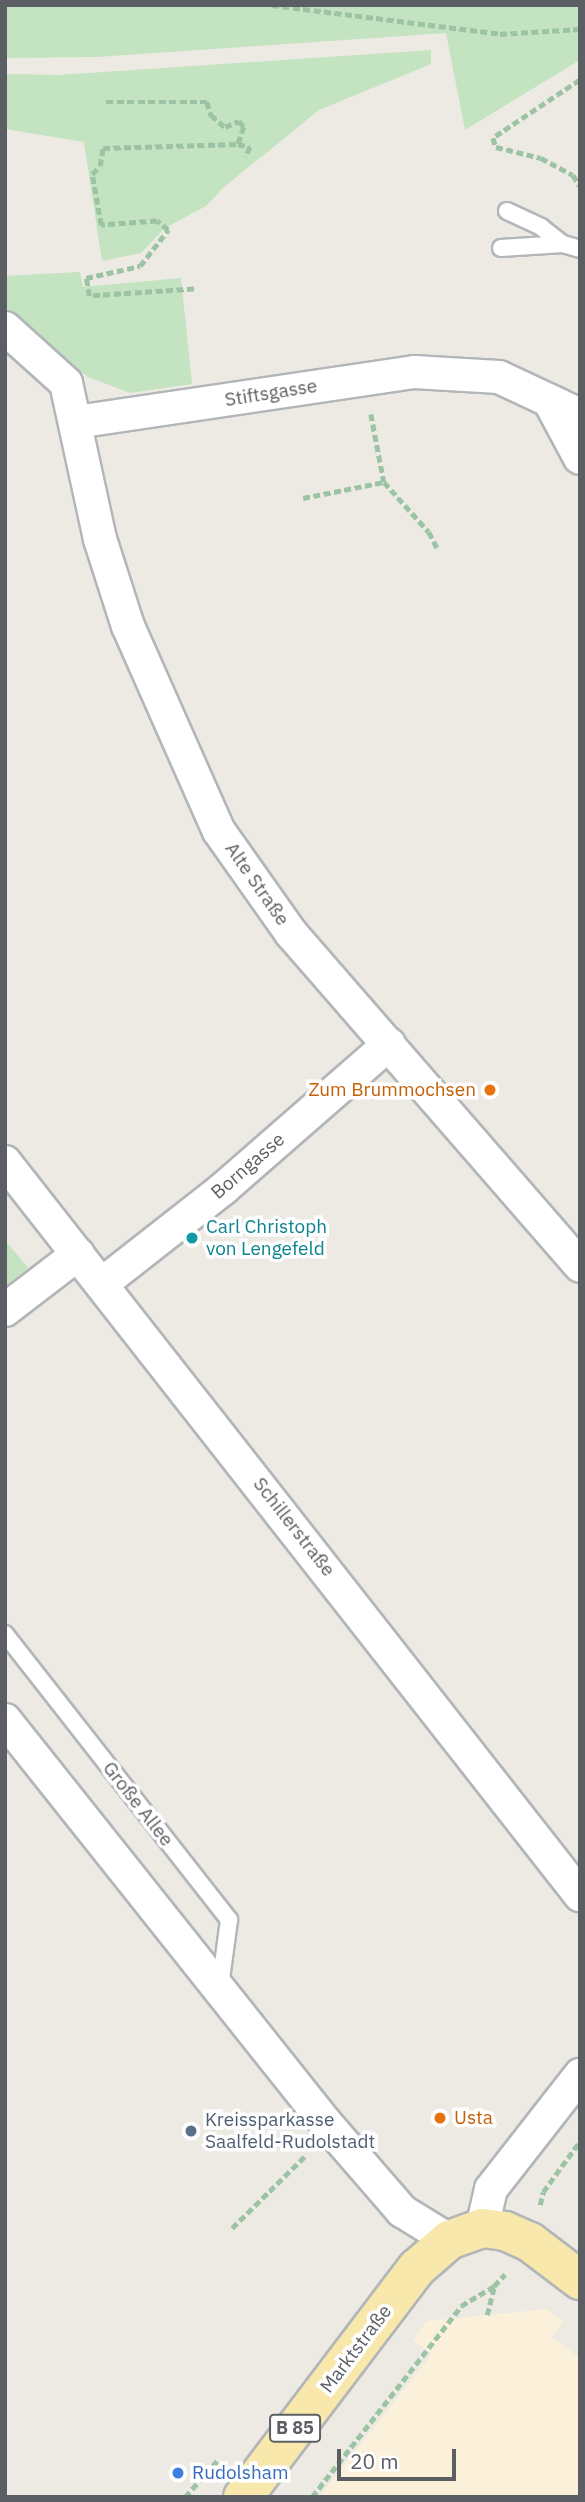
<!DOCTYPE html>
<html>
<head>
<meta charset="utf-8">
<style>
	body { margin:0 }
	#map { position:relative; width:585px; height:2502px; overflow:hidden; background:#edeae3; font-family:"IBM Plex Sans",sans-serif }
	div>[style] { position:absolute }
	.commercial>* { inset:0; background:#fbf1da }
	.green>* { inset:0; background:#c3e3c1 }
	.path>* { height:4.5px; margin-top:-2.25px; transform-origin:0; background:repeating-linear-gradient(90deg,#9bc3a4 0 7px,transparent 0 10.5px) }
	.roads { filter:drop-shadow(2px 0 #b3b6b9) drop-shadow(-2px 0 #b3b6b9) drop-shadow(0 2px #b3b6b9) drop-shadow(0 -2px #b3b6b9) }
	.service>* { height:16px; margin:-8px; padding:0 8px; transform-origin:8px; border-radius:8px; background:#fff }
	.minor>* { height:32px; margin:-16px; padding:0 16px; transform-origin:16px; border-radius:16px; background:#fff }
	.primary>* { height:38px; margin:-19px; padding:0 19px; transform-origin:19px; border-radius:19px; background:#f9e8ac }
	.dots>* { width:19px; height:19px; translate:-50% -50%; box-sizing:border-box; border:4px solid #fff; border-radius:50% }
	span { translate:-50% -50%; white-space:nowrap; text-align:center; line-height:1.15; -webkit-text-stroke:7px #fff; paint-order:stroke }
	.shield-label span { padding:2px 5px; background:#fff; border:2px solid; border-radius:5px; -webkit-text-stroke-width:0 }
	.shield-label { font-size:18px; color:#5b5f63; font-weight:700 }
	.street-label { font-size:19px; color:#5b5f63 }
	.food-label { font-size:19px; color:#c56008 }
	.right { translate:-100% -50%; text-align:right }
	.left { translate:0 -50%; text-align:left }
	.culture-label { font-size:19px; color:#0d838f }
	.service-label { font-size:19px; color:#4e5e75 }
	.shop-label { font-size:19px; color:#366cbe }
	.frame { position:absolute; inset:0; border:7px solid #5b5f63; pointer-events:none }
	.scale { position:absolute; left:337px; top:2449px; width:119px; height:32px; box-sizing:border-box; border:4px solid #5b5f63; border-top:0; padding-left:9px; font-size:21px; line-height:24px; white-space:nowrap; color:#5b5f63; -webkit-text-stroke:5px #fff; paint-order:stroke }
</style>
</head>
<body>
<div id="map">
	<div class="commercial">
		<i style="clip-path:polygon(547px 2309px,564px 2322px,551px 2337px,580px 2358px,580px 2497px,319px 2497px,432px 2354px,413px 2340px,427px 2321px)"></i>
	</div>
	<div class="green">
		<i style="clip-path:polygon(5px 5px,580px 5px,580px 60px,465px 130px,446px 33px,97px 57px,5px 58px)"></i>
		<i style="clip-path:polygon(431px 50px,431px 64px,319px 110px,224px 187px,206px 206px,165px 228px,141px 253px,102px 261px,84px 142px,5px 129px,5px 74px,59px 75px)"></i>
		<i style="clip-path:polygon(80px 272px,83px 287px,181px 278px,192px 384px,130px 393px,88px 377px,5px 307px,5px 276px)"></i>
		<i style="clip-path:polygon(5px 1240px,28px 1268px,5px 1286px)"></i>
	</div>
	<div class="path">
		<i style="left:272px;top:5px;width:230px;rotate:7.2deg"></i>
		<i style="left:500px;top:34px;width:80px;rotate:-3.6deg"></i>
		<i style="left:580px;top:80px;width:105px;rotate:146.3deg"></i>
		<i style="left:493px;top:138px;width:9px;rotate:72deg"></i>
		<i style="left:496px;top:147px;width:46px;rotate:13.7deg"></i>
		<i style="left:541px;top:158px;width:36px;rotate:28deg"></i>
		<i style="left:573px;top:175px;width:13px;rotate:58deg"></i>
		<i style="left:106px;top:102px;width:101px"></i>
		<i style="left:207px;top:102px;width:14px;rotate:73deg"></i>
		<i style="left:211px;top:115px;width:18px;rotate:41deg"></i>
		<i style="left:225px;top:127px;width:15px;rotate:-23deg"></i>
		<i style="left:239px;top:121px;width:8px;rotate:50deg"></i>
		<i style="left:244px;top:127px;width:18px;rotate:109deg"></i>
		<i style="left:194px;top:289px;width:105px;rotate:176.2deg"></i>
		<i style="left:89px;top:296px;width:18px;rotate:-99deg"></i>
		<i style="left:86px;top:278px;width:55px;rotate:-12.5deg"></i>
		<i style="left:140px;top:266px;width:46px;rotate:-52.1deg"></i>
		<i style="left:168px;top:230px;width:14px;rotate:-141deg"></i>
		<i style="left:157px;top:221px;width:56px;rotate:175.9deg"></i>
		<i style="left:101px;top:225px;width:52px;rotate:-100deg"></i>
		<i style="left:92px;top:174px;width:11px;rotate:-45deg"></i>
		<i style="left:100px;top:166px;width:18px;rotate:-81deg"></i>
		<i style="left:103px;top:148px;width:135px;rotate:-1.7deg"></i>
		<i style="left:238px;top:144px;width:12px;rotate:14deg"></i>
		<i style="left:250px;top:147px;width:11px;rotate:112deg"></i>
		<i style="left:371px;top:414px;width:69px;rotate:79.2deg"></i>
		<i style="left:384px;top:482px;width:67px;rotate:48deg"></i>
		<i style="left:429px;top:532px;width:18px;rotate:63deg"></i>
		<i style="left:303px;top:498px;width:83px;rotate:-11.2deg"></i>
		<i style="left:540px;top:2205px;width:13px;rotate:-77deg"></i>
		<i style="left:543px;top:2192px;width:63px;rotate:-54deg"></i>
		<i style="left:232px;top:2228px;width:105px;rotate:-44.6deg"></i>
		<i style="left:487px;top:2315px;width:30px;rotate:-76deg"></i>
		<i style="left:494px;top:2286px;width:16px;rotate:-47deg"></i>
		<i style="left:185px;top:2497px;width:48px;rotate:-48.4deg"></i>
		<i style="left:312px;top:2497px;width:242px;rotate:-52deg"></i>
		<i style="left:461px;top:2306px;width:39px;rotate:-31deg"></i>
	</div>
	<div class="roads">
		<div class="service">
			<i style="left:507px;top:211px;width:38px;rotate:25deg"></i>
			<i style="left:541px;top:227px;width:28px;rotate:38deg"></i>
			<i style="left:501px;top:248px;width:62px;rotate:-3.7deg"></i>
			<i style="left:563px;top:244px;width:18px;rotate:16deg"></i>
			<i style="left:5px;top:1634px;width:363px;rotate:51.9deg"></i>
			<i style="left:229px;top:1920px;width:68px;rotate:97.7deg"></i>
		</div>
		<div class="minor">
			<i style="left:5px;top:328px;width:82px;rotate:42deg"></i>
			<i style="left:66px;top:383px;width:160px;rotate:77.7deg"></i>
			<i style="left:100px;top:539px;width:91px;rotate:72.2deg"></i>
			<i style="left:128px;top:626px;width:224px;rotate:66.1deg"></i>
			<i style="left:219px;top:831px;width:125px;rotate:54.8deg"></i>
			<i style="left:291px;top:933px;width:441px;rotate:49deg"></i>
			<i style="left:551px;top:404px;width:61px;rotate:61.8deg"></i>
			<i style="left:76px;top:422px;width:342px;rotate:-8.4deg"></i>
			<i style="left:414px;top:372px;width:85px;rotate:3.4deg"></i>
			<i style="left:499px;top:377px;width:89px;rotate:25.1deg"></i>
			<i style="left:5px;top:1162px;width:932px;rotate:51.89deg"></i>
			<i style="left:103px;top:1283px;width:154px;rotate:-38.1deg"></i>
			<i style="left:224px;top:1188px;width:219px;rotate:-41.1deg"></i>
			<i style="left:5px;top:1310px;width:92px;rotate:-37.5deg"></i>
			<i style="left:5px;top:1720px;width:514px;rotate:51.48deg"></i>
			<i style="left:325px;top:2122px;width:118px;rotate:49.1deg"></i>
			<i style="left:402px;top:2211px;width:55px;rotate:31.7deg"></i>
			<i style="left:482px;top:2228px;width:40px;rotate:-77deg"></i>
			<i style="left:491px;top:2189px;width:145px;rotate:-52deg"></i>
		</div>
		<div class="primary">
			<i style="left:243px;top:2497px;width:288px;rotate:-52.8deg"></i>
			<i style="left:417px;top:2268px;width:43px;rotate:-41.2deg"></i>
			<i style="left:449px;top:2240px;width:35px;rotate:-20deg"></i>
			<i style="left:482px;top:2228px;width:23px;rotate:7deg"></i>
			<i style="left:505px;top:2231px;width:27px;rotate:24deg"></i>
			<i style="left:530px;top:2242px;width:63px;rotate:37.2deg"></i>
		</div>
	</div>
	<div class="dots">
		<i style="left:490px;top:1090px;background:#e8710a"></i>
		<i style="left:192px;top:1238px;background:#0f9aa8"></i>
		<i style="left:440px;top:2118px;background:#e8710a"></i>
		<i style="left:191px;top:2131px;background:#5c6f8a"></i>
		<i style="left:178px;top:2473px;background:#3f7fe0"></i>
	</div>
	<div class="shield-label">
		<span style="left:295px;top:2428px">B 85</span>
	</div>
	<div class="street-label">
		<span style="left:271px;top:393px;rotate:-9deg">Stiftsgasse</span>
		<span style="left:257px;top:884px;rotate:55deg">Alte Straße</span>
		<span style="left:248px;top:1166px;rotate:-41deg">Borngasse</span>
		<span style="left:294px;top:1527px;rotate:52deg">Schillerstraße</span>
		<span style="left:138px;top:1804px;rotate:52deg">Große Allee</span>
		<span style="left:356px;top:2349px;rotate:-53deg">Marktstraße</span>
	</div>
	<div class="food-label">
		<span class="right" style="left:476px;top:1090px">Zum Brummochsen</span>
		<span class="left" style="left:454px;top:2118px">Usta</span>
	</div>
	<div class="culture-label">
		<span class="left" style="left:206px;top:1238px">Carl Christoph<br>von Lengefeld</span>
	</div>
	<div class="service-label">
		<span class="left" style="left:205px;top:2131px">Kreissparkasse<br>Saalfeld-Rudolstadt</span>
	</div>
	<div class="shop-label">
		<span class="left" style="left:192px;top:2473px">Rudolsham</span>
	</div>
	<div class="frame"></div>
	<div class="scale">20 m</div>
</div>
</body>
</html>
